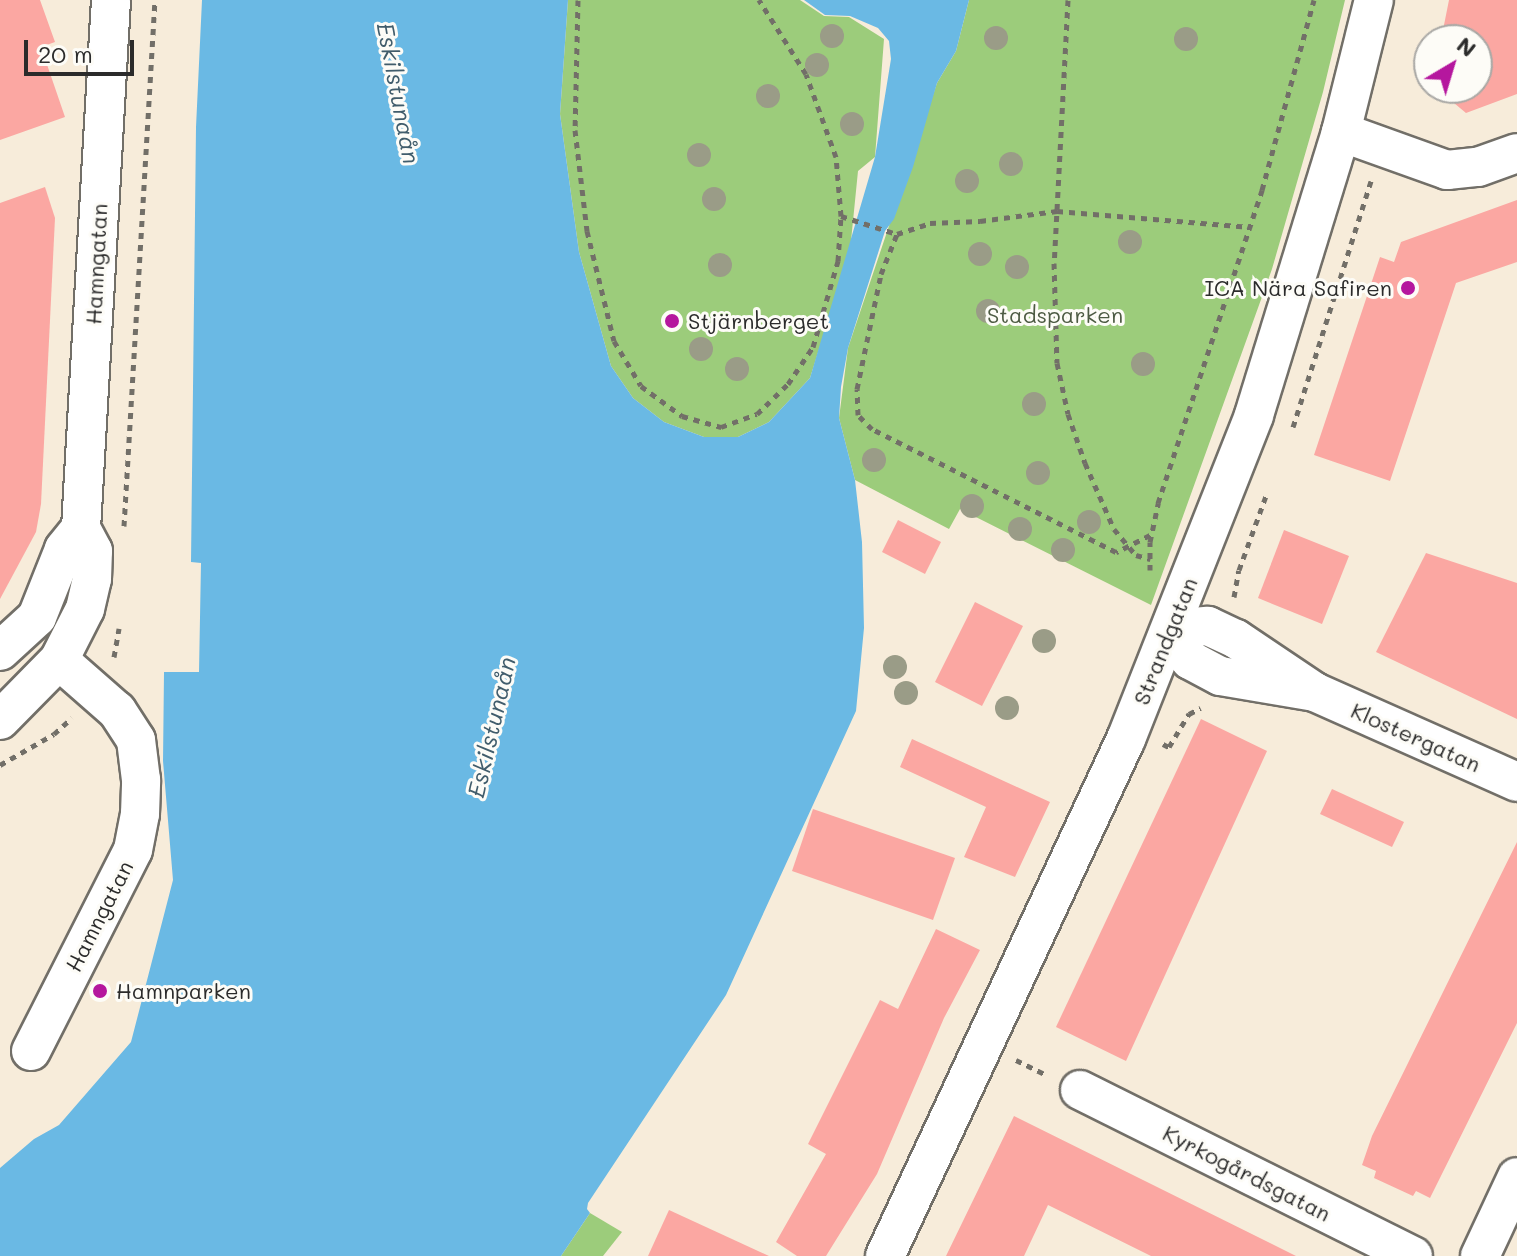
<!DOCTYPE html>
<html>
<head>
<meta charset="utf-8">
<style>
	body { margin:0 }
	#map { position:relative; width:1517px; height:1256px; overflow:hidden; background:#f7ecda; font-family:Mali,sans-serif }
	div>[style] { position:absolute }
	.green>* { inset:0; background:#9ccc7b }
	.water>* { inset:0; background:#6ab9e4 }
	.building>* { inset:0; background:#fba7a2 }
	.path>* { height:5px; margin-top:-2.5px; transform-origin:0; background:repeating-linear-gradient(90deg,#726f68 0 6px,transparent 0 12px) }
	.roads { filter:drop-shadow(2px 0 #726f68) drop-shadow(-2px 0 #726f68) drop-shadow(0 2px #726f68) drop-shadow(0 -2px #726f68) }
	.minor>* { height:38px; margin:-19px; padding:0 19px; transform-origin:19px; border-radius:19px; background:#fff }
	.trees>* { width:24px; height:24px; margin:-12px; border-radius:50%; background:#9a9c87 }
	.dots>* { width:22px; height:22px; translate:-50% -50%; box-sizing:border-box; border:4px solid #fdfcf7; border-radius:50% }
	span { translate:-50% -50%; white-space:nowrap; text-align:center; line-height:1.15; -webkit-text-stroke:6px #fdfcf7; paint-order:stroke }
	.street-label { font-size:22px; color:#2b2b2b }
	.poi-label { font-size:22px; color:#2b2b2b }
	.right { translate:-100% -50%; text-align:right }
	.left { translate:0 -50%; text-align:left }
	.park-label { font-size:22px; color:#4d5b43 }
	.water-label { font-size:24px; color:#415d6c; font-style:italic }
	.north { position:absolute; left:1413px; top:24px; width:80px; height:80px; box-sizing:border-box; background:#fdfcf7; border:2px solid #a9a8a5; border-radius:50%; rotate:38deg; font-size:22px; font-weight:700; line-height:32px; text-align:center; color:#2b2b2b }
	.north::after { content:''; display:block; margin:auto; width:28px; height:36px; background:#b5179e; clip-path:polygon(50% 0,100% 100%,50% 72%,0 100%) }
	.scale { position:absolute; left:24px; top:40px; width:110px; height:36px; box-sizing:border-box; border:4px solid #2b2b2b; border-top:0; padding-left:10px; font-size:24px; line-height:28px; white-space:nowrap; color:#2b2b2b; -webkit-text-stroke:6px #fdfcf7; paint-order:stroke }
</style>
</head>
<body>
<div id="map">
	<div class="green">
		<i style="clip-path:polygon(568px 0,800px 0,824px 16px,849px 17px,884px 39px,875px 157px,858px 171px,850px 251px,810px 378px,769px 422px,738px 437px,704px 437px,664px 422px,633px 398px,611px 366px,579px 252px,560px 114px)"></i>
		<i style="clip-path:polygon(969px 0,1345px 0,1323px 92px,1272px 269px,1151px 605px,960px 509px,949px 529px,855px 480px,839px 418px,848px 348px,937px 83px,956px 51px)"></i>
		<i style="clip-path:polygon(590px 1213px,622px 1232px,603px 1256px,561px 1256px)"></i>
	</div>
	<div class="water">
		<i style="clip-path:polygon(202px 0,568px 0,560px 114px,579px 252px,611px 366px,633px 398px,664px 422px,704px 437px,738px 437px,769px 422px,810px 378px,875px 157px,891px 59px,889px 41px,878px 28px,850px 16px,825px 15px,804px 0,969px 0,956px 51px,937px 83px,913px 167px,894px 219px,885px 231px,848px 348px,841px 387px,839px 418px,855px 480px,862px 542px,864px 628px,856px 711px,726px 995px,588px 1203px,587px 1209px,590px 1213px,561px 1256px,0 1256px,0 1168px,34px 1139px,59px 1125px,131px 1042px,173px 880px,163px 761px,164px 672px,199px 672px,201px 563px,191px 562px,196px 127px)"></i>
	</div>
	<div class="building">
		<i style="clip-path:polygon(0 0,40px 0,55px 42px,41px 47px,65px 117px,0 140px)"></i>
		<i style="clip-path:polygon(1449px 0,1517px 0,1517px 94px,1466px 113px,1436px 88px,1477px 88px,1477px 40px,1441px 40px)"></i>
		<i style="clip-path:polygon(45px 187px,55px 218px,41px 504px,36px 532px,0 599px,0 203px)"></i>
		<i style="clip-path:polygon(1517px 200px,1517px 262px,1456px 283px,1390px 481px,1314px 455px,1380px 257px,1394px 262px,1401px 242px)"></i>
		<i style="clip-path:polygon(898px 520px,941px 542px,925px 574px,882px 552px)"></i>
		<i style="clip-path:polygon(1284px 530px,1349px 556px,1322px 624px,1258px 598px)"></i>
		<i style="clip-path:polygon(1426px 553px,1517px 583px,1517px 719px,1376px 652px)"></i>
		<i style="clip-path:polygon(975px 602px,1023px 626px,982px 706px,935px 682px)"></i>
		<i style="clip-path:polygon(1201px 719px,1267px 751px,1126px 1061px,1056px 1027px)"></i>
		<i style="clip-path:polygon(912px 739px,1050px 802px,1015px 877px,964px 857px,986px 807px,900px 767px)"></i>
		<i style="clip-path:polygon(1332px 789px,1404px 822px,1392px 847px,1320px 814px)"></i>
		<i style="clip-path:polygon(813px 809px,955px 858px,933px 920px,792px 871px)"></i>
		<i style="clip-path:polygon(1517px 842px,1517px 1023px,1430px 1198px,1416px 1191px,1413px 1196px,1374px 1178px,1376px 1171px,1362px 1165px,1372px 1136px)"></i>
		<i style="clip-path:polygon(936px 929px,980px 950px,944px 1018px,877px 1174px,826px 1256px,797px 1256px,776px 1242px,826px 1154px,808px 1144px,880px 1000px,898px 1009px)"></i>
		<i style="clip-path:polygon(1014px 1116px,1296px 1256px,1151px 1256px,1048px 1205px,1024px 1256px,946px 1256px)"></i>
		<i style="clip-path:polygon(669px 1210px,769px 1256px,648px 1256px)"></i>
	</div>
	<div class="path">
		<i style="left:578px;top:0;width:130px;rotate:91.3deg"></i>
		<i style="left:575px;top:130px;width:102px;rotate:83.2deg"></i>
		<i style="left:587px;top:231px;width:113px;rotate:76.2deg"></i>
		<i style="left:614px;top:341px;width:52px;rotate:59deg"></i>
		<i style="left:641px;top:386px;width:51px;rotate:36.2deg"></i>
		<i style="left:682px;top:416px;width:41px;rotate:15.8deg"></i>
		<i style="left:721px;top:427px;width:38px;rotate:-20deg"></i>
		<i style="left:757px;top:414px;width:43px;rotate:-44.1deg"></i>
		<i style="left:788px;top:384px;width:45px;rotate:-56deg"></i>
		<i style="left:813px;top:347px;width:90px;rotate:-73.8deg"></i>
		<i style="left:838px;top:261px;width:45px;rotate:-86.2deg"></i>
		<i style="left:841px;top:216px;width:59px;rotate:-94.8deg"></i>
		<i style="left:836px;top:157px;width:88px;rotate:-109.9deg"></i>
		<i style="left:806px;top:74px;width:88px;rotate:-122.4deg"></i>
		<i style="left:1068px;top:0;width:263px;rotate:93deg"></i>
		<i style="left:1054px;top:263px;width:100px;rotate:88.3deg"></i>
		<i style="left:1057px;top:363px;width:52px;rotate:77.8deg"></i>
		<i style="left:1068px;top:414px;width:52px;rotate:70.9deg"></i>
		<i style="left:1085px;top:463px;width:72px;rotate:66.3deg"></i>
		<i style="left:1114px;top:529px;width:34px;rotate:50deg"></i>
		<i style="left:1136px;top:555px;width:15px;rotate:16deg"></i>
		<i style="left:841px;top:216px;width:59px;rotate:17.8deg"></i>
		<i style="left:1293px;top:427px;width:258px;rotate:-72.4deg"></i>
		<i style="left:124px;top:526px;width:527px;rotate:-86.63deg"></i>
		<i style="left:1150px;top:535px;width:38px;rotate:153deg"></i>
		<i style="left:1116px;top:552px;width:273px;rotate:-153.2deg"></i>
		<i style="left:872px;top:429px;width:20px;rotate:-135deg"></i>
		<i style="left:858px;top:415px;width:26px;rotate:-92deg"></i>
		<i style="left:857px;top:389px;width:117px;rotate:-78.2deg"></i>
		<i style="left:881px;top:274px;width:43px;rotate:-68.2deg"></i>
		<i style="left:897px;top:234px;width:35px;rotate:-18deg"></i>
		<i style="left:930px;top:223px;width:50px;rotate:-2.3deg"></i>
		<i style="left:980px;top:221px;width:78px;rotate:-7.4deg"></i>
		<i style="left:1057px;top:211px;width:194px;rotate:4.7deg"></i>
		<i style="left:1150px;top:570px;width:28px;rotate:-90deg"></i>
		<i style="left:1150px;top:542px;width:40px;rotate:-78deg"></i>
		<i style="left:1158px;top:503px;width:330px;rotate:-71.6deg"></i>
		<i style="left:1262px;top:190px;width:197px;rotate:-74.7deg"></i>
		<i style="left:1234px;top:597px;width:27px;rotate:-80deg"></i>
		<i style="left:1239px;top:570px;width:79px;rotate:-70deg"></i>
		<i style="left:114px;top:657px;width:29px;rotate:-80deg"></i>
		<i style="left:1163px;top:744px;width:7px;rotate:27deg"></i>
		<i style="left:1169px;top:747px;width:39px;rotate:-59deg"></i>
		<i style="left:1189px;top:714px;width:13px;rotate:-27deg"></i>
		<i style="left:0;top:765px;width:62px;rotate:-29.9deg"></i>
		<i style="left:54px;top:734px;width:24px;rotate:-42deg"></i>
		<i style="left:1016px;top:1060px;width:34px;rotate:26deg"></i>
	</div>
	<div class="roads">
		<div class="minor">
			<i style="left:1341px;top:132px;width:113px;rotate:19.7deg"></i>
			<i style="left:1447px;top:170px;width:31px;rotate:-6deg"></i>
			<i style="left:1478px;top:167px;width:41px;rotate:-19.7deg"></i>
			<i style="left:0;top:651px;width:50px;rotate:-42.6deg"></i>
			<i style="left:37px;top:617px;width:73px;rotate:-68.3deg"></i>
			<i style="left:64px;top:549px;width:27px;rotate:-51deg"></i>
			<i style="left:1315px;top:692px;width:96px;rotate:-170.4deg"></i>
			<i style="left:1220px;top:676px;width:34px;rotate:-152deg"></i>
			<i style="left:1190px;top:660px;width:36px;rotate:-122deg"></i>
			<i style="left:1171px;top:629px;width:37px;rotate:-5deg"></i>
			<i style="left:1208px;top:626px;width:31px;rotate:25deg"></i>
			<i style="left:1236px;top:639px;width:95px;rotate:33.9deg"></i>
			<i style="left:1315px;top:692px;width:221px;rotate:24deg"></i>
			<i style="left:0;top:720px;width:84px;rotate:-45.5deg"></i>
			<i style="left:59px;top:660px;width:57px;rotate:-63deg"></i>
			<i style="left:85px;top:609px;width:31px;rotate:-77deg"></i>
			<i style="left:92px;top:579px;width:28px;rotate:-88deg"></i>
			<i style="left:93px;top:551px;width:26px;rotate:-118deg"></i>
			<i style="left:81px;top:528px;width:529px;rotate:-86.75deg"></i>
			<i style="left:31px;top:1051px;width:225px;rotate:-63.1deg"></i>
			<i style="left:133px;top:850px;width:37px;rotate:-79deg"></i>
			<i style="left:140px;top:814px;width:34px;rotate:-88deg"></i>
			<i style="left:141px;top:780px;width:40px;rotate:-97.1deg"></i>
			<i style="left:136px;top:740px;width:35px;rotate:-123deg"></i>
			<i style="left:117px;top:711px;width:77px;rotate:-138.7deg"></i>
			<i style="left:1080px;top:1090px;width:372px;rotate:26.5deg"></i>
			<i style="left:885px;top:1256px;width:570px;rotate:-65.01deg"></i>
			<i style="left:1126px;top:739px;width:348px;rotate:-68.4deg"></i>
			<i style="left:1254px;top:415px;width:296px;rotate:-72.9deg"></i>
			<i style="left:1341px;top:132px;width:136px;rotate:-76deg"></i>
			<i style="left:1480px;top:1256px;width:87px;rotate:-64.9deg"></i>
		</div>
	</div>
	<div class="trees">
		<i style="left:832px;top:36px"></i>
		<i style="left:996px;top:38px"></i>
		<i style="left:1186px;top:39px"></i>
		<i style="left:817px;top:65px"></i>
		<i style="left:768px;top:96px"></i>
		<i style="left:852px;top:124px"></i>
		<i style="left:699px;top:155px"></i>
		<i style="left:1011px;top:164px"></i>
		<i style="left:967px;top:181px"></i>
		<i style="left:714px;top:199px"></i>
		<i style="left:1130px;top:242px"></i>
		<i style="left:980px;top:254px"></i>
		<i style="left:720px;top:265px"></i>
		<i style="left:1017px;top:267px"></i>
		<i style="left:988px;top:311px"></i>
		<i style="left:701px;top:349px"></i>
		<i style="left:1143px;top:364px"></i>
		<i style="left:737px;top:369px"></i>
		<i style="left:1034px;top:404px"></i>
		<i style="left:874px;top:460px"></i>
		<i style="left:1038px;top:473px"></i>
		<i style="left:972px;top:506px"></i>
		<i style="left:1089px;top:522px"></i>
		<i style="left:1020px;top:529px"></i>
		<i style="left:1063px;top:550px"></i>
		<i style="left:1044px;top:641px"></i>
		<i style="left:895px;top:667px"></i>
		<i style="left:906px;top:693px"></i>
		<i style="left:1007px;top:708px"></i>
	</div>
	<div class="dots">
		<i style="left:1408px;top:288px;background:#b5179e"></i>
		<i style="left:672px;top:321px;background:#b5179e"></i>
		<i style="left:100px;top:991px;background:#b5179e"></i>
	</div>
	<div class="street-label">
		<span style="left:96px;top:264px;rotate:-87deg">Hamngatan</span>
		<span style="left:1165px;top:641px;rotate:-68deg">Strandgatan</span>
		<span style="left:1416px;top:737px;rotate:24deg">Klostergatan</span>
		<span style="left:99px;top:916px;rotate:-63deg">Hamngatan</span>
		<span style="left:1247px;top:1173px;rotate:27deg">Kyrkogårdsgatan</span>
	</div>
	<div class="poi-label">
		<span class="right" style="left:1392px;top:288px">ICA Nära Safiren</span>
		<span class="left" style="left:688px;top:321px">Stjärnberget</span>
		<span class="left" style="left:116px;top:991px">Hamnparken</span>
	</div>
	<div class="park-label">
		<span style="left:1055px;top:315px">Stadsparken</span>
	</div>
	<div class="water-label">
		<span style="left:399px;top:93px;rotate:79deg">Eskilstunaån</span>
		<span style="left:491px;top:727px;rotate:-77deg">Eskilstunaån</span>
	</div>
	<div class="north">N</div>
	<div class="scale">20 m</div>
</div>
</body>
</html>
